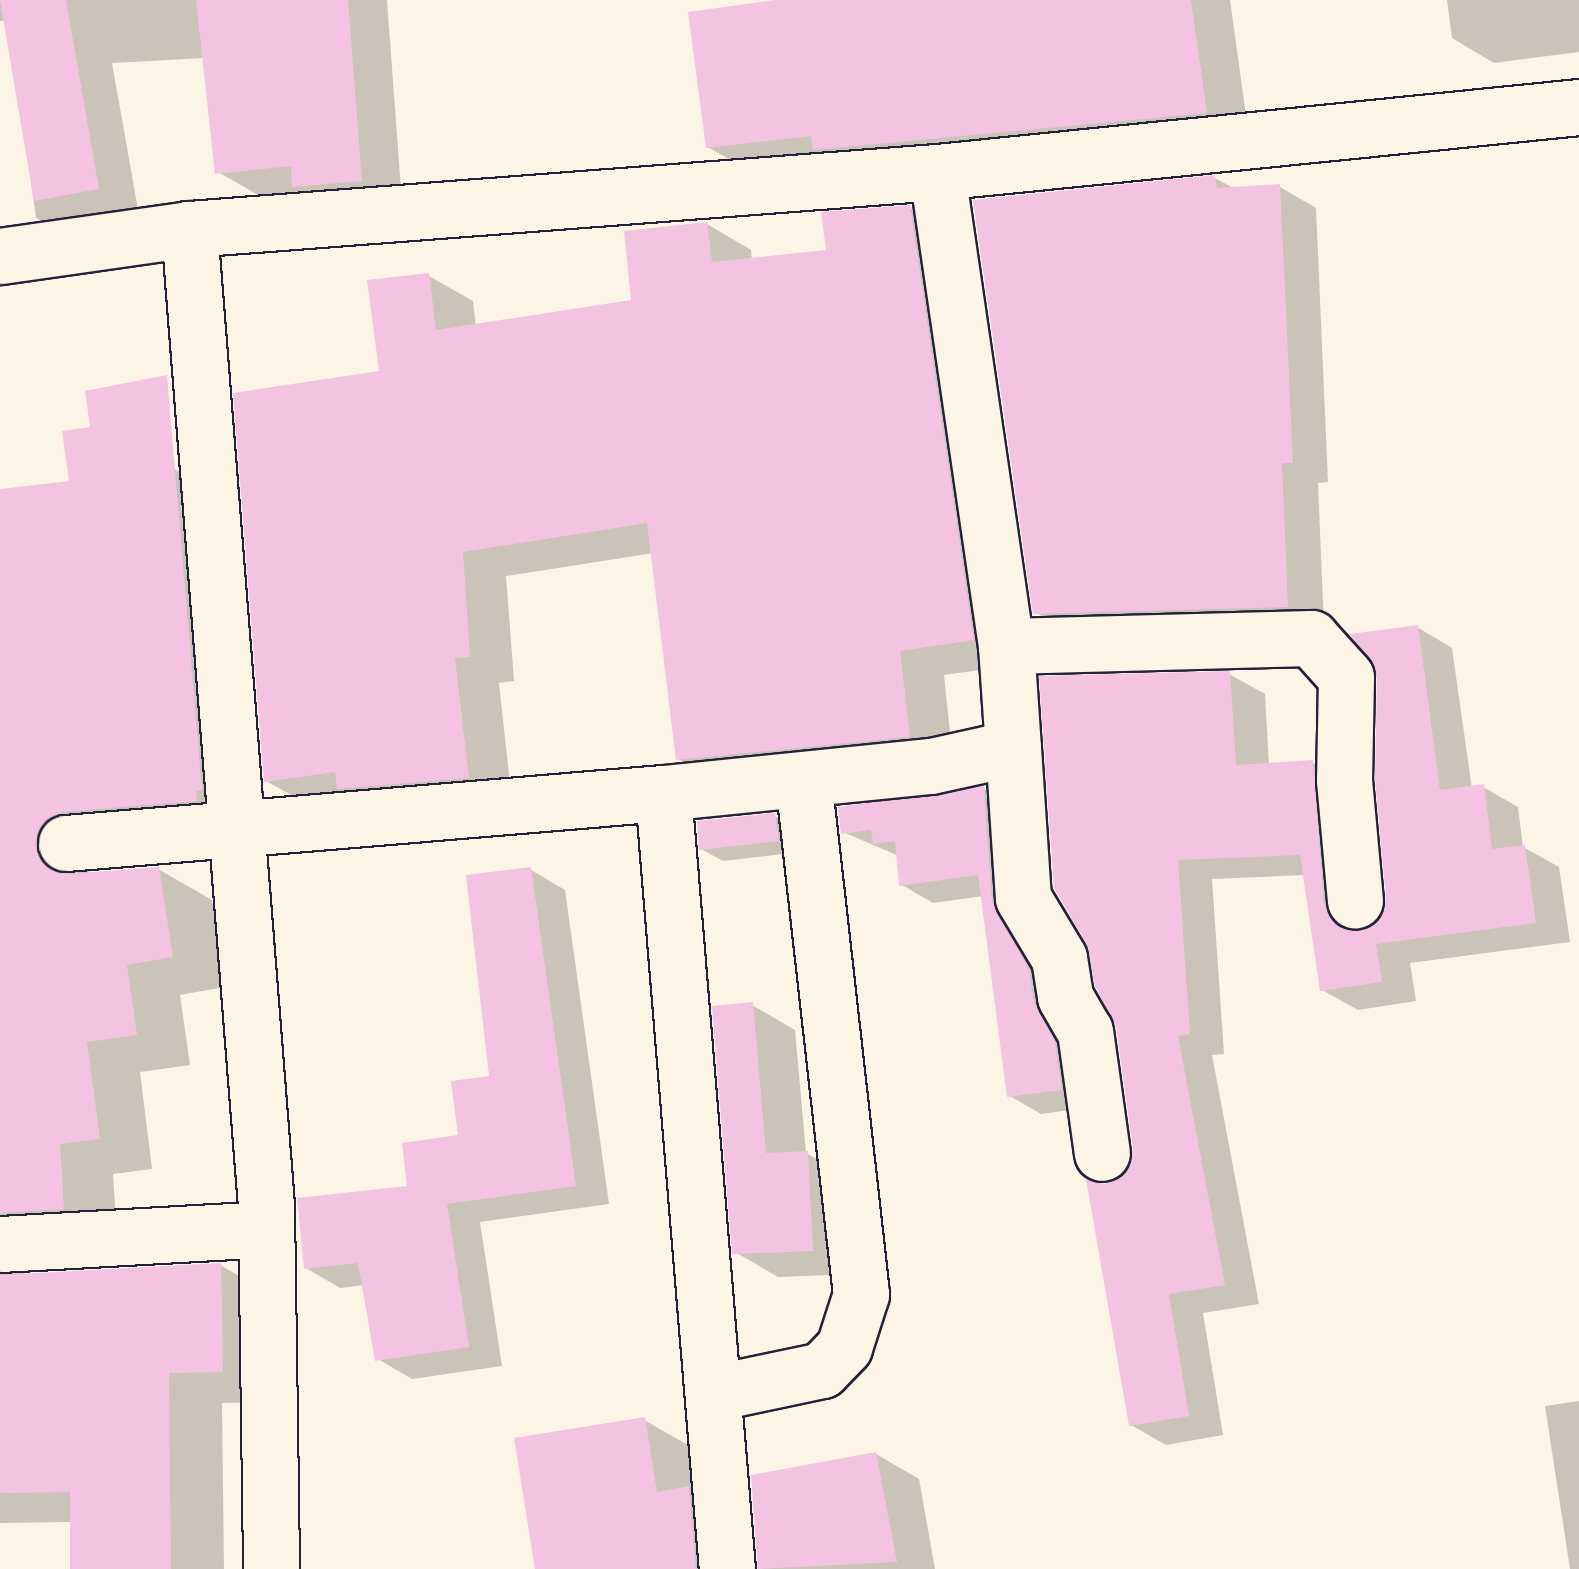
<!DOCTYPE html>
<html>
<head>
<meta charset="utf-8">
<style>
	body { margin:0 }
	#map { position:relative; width:1579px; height:1569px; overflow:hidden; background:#fcf5e5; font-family:"Patrick Hand",sans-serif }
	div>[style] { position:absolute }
	.shadow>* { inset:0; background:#0003 }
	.building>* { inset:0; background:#f5c3e2 }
	.roads { filter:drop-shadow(2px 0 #22223b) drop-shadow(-2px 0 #22223b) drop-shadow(0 2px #22223b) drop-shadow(0 -2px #22223b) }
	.minor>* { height:55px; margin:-27.5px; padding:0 27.5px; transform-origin:27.5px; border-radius:27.5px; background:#fcf5e5 }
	span { translate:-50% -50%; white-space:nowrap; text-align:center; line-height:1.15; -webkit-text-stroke:10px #fcf5e5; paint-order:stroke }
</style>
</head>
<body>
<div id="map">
	<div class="shadow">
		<i style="clip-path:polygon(0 0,387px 0,402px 203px,335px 209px,304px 191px,258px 195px,218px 172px,205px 58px,112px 63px,142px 232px,76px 241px,36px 218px,9px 20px,0 21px)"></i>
		<i style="clip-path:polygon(794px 0,1230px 0,1249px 137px,751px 172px,708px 147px)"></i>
		<i style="clip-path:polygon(1447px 0,1579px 0,1579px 52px,1494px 63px,1452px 38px)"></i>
		<i style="clip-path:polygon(1215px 178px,1235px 189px,1280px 187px,1316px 208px,1328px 482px,1318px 483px,1324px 627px,1072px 634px,1035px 612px)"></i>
		<i style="clip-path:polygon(910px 208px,954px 234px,1017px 665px,944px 675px,953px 761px,722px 784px,678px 759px,654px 553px,506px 576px,514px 681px,499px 683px,512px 802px,311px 806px,266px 781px,381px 373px,429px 276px,473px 301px,476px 327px,634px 302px,707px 224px,751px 250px,752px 260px,829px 252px)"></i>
		<i style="clip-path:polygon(176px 470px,230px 502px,255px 820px,92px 860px,88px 875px,158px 869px,212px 900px,225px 987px,180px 995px,190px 1065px,140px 1072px,152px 1169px,113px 1174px,117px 1239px,38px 1247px,22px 1277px,220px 1265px,274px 1296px,276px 1402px,222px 1403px,224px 1569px,73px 1569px,72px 1522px,0 1523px,0 491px)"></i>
		<i style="clip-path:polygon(1417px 627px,1452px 648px,1472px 789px,1483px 787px,1518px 807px,1523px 847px,1559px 867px,1570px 942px,1410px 963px,1416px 1001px,1358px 1010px,1322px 990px,1305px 875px,1212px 879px,1224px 1054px,1212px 1055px,1259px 1304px,1203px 1313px,1223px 1435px,1166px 1445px,1131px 1425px,1105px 1187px,1122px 1180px,1136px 1149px,1118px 1025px,1229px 674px,1265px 694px,1269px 765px,1313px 763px,1348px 783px,1359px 926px,1362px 931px,1385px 915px)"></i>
		<i style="clip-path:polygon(984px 789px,1015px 807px,1092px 1107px,1041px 1114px,1010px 1096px,983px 896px,933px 903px,902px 885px,899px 856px,843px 832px)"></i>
		<i style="clip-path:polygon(775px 816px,797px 828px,799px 852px,723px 861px,701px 849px)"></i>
		<i style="clip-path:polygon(531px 870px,565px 890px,609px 1204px,480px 1222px,502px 1366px,412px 1379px,378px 1359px,365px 1285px,340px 1288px,306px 1268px,410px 1188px,461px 1138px,492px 1078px)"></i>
		<i style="clip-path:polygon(752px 1005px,795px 1030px,806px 1153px,851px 1179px,855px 1274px,778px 1277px,735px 1252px)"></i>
		<i style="clip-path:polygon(1579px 1401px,1579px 1569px,1570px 1569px,1545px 1406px)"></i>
		<i style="clip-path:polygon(644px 1420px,688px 1445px,695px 1493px,736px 1569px,538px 1569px)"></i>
		<i style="clip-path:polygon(876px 1454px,919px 1479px,935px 1569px,760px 1569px)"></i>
	</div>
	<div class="building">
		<i style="clip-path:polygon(0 0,66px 0,99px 189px,34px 201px)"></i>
		<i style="clip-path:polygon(196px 0,348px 0,362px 181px,292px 187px,291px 166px,215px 174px)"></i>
		<i style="clip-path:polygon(775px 0,1191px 0,1207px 113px,813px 150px,811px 136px,706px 148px,688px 12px)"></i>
		<i style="clip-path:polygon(1215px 175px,1217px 188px,1280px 184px,1293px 463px,1282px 463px,1288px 607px,1033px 614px,973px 200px)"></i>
		<i style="clip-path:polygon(910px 205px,974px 640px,900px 651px,910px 737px,676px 760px,647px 523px,463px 552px,470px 657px,455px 658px,469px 778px,337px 789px,335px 772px,264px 782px,233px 393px,379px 371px,367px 280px,429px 273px,436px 330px,631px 300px,624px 231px,707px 222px,712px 262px,826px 250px,821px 212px)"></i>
		<i style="clip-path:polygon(167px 375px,202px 790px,196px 791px,197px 801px,62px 812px,38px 829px,35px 845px,41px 862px,68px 874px,159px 867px,173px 957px,127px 965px,137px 1035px,87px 1042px,100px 1139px,60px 1144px,64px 1209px,0 1213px,0 489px,69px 481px,62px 431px,90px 427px,85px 391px)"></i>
		<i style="clip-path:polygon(1418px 625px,1440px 790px,1484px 784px,1492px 849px,1525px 845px,1536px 923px,1376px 944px,1382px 982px,1320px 991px,1300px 855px,1178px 860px,1190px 1034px,1178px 1036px,1225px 1285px,1169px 1294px,1189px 1416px,1129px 1426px,1086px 1179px,1105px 1184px,1120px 1178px,1133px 1149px,1116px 1026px,1095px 986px,1086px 943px,1054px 888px,1039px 676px,1230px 671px,1236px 765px,1313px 760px,1324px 904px,1341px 928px,1359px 931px,1383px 914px,1386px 897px,1375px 779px,1377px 678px,1350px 634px)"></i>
		<i style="clip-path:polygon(984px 786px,992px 901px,1029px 969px,1034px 1002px,1055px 1041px,1062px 1090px,1007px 1097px,978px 875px,899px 886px,895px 841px,873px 844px,871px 830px,841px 834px,838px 807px)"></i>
		<i style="clip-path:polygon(775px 813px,779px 841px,699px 850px,697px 821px)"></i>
		<i style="clip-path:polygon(531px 867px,576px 1186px,447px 1204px,469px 1347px,375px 1361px,358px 1263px,304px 1269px,297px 1198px,407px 1186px,402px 1143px,458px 1135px,451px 1081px,489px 1076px,466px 875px)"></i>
		<i style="clip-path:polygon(753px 1002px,766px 1153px,808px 1151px,813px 1251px,732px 1254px,712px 1006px)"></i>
		<i style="clip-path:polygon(221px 1263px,223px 1372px,169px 1373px,171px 1569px,70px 1569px,70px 1492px,0 1493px,0 1275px)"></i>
		<i style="clip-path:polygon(645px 1417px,657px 1492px,689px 1486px,696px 1569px,535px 1569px,514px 1438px)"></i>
		<i style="clip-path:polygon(876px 1452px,897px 1562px,758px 1569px,751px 1475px)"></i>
	</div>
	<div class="roads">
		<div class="minor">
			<i style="left:189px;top:229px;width:980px;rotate:85.49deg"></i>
			<i style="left:266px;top:1206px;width:363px;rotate:89.2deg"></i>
			<i style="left:0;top:256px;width:191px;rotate:-8.1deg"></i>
			<i style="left:189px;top:229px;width:750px;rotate:-4.36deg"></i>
			<i style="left:937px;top:172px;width:645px;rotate:-5.78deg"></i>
			<i style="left:1006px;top:646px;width:305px;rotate:-1.5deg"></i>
			<i style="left:1311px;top:638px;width:52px;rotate:48.1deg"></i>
			<i style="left:1346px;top:677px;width:103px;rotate:91.1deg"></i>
			<i style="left:1344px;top:780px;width:121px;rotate:84.8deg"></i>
			<i style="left:1013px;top:748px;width:150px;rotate:86.2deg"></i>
			<i style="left:1023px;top:898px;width:70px;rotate:59deg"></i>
			<i style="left:1059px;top:958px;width:39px;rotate:81deg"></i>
			<i style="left:1065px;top:997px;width:39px;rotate:60deg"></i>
			<i style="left:1085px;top:1031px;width:123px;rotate:82.1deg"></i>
			<i style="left:663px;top:793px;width:779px;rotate:85.29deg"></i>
			<i style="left:66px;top:843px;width:599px;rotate:-4.79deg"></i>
			<i style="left:663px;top:793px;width:269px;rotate:-5.8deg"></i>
			<i style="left:931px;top:766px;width:84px;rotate:-12.4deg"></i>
			<i style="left:1013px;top:748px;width:102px;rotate:-93.9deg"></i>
			<i style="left:1006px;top:646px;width:479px;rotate:-98.3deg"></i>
			<i style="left:0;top:1244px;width:266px;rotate:-3.2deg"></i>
			<i style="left:713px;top:1393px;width:111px;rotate:-11.9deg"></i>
			<i style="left:822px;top:1370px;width:32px;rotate:-46deg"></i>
			<i style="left:844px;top:1347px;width:56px;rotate:-72.2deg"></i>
			<i style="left:861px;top:1294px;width:518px;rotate:-96.43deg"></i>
		</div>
	</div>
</div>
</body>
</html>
